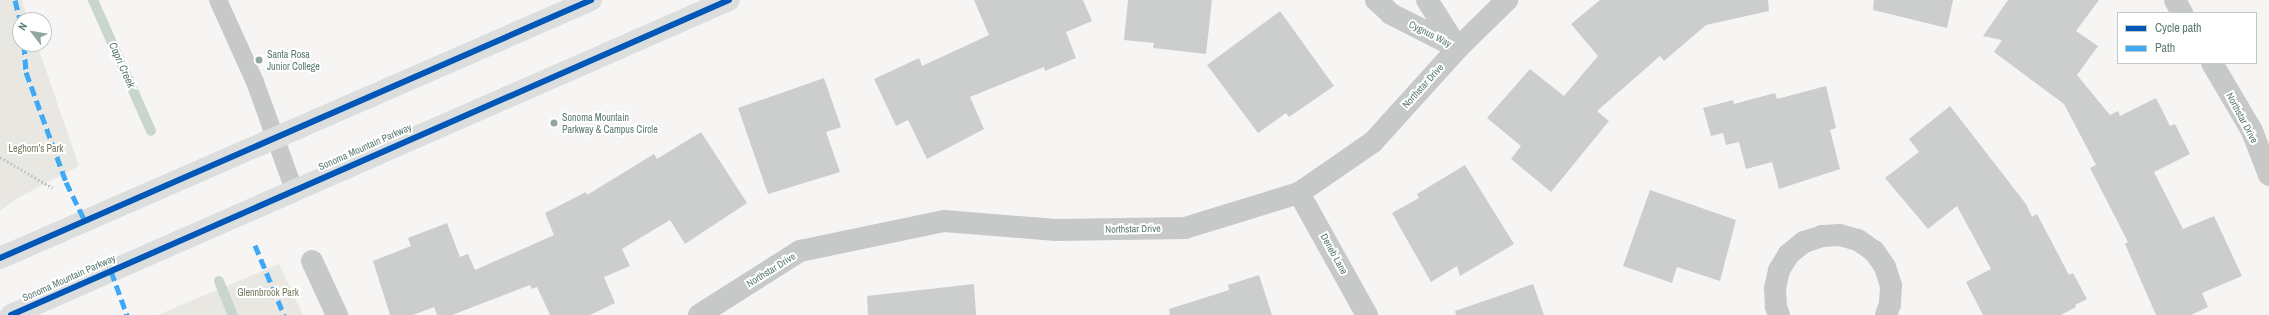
<!DOCTYPE html>
<html>
<head>
<meta charset="utf-8">
<style>
	body { margin:0 }
	#map { position:relative; width:2269px; height:315px; overflow:hidden; background:#f6f5f4; font-family:"Archivo Narrow",sans-serif }
	div>[style] { position:absolute }
	.green>* { inset:0; background:#e8e7e1 }
	.stream>* { height:10px; margin:-5px; padding:0 5px; transform-origin:5px; border-radius:5px; background:#c8d6ce }
	.building>* { inset:0; background:#cccecd }
	.path>* { height:2.5px; margin-top:-1.25px; transform-origin:0; background:repeating-linear-gradient(90deg,#c5c7c6 0 2px,transparent 0 4px) }
	.lane>* { height:18px; margin:-9px; padding:0 9px; transform-origin:9px; border-radius:9px; background:#c6c9c8 }
	.street>* { height:22px; margin:-11px; padding:0 11px; transform-origin:11px; border-radius:11px; background:#c6c9c8 }
	.secondary>* { height:22px; margin:-11px; padding:0 11px; transform-origin:11px; border-radius:11px; background:#dcdedd }
	.quiet>* { height:5px; margin-top:-2.5px; transform-origin:0; background:repeating-linear-gradient(90deg,#3fa9f5 0 10px,transparent 0 15px) }
	.cycleway>* { height:6px; margin:-3px; padding:0 3px; transform-origin:3px; border-radius:3px; background:#0057b8 }
	.dots>* { width:11px; height:11px; translate:-50% -50%; box-sizing:border-box; border:2px solid #fff; border-radius:50% }
	span { translate:-50% -50%; white-space:nowrap; text-align:center; line-height:1.15; -webkit-text-stroke:4px #fff; paint-order:stroke }
	.street-label { font-size:10px; color:#5b7b71 }
	.poi-label { font-size:10px; color:#5b7b71 }
	.left { translate:0 -50%; text-align:left }
	.park-label { font-size:10px; color:#77785f }
	.water-label { font-size:11px; color:#5a7c6c; font-style:italic }
	.legend { position:absolute; left:2117px; top:12px; width:140px; height:52px; box-sizing:border-box; background:#fff; border:1px solid #bdcac6; margin:0; padding:5px 7px; list-style:none; font-size:12px; color:#5b7b71 }
	.legend li { display:flex; align-items:center; gap:8px; height:20px }
	.legend b { width:20px; border:1px solid #bdcac6 }
	.north { position:absolute; left:12px; top:12px; width:40px; height:40px; box-sizing:border-box; background:#fff; border:1px solid #bdcac6; border-radius:50%; rotate:301deg; font-size:11px; font-weight:700; line-height:16px; text-align:center; color:#5b7b71 }
	.north::after { content:''; display:block; margin:auto; width:14px; height:18px; background:#91a69f; clip-path:polygon(50% 0,100% 100%,50% 72%,0 100%) }
</style>
</head>
<body>
<div id="map">
	<div class="green">
		<i style="clip-path:polygon(0 0,22px 0,28px 20px,20px 20px,20px 44px,37px 44px,79px 166px,16px 199px,0 211px)"></i>
		<i style="clip-path:polygon(279px 264px,303px 315px,158px 315px,200px 297px)"></i>
	</div>
	<div class="stream">
		<i style="left:93px;top:0;width:143px;rotate:66.1deg"></i>
		<i style="left:219px;top:281px;width:37px;rotate:68deg"></i>
	</div>
	<div class="building">
		<i style="clip-path:polygon(974px 0,1083px 0,1092px 21px,1066px 32px,1076px 58px,1045px 71px,1044px 67px,970px 97px,984px 129px,927px 159px,908px 120px,896px 126px,874px 79px,919px 58px,922px 66px,989px 35px)"></i>
		<i style="clip-path:polygon(1128px 0,1212px 0,1206px 54px,1153px 48px,1154px 43px,1124px 40px)"></i>
		<i style="clip-path:polygon(1600px 0,1768px 0,1769px 11px,1706px 25px,1664px 61px,1660px 56px,1597px 111px,1609px 121px,1551px 192px,1511px 159px,1521px 146px,1487px 118px,1530px 69px,1564px 96px,1598px 56px,1571px 24px)"></i>
		<i style="clip-path:polygon(1874px 0,1953px 0,1947px 28px,1873px 10px)"></i>
		<i style="clip-path:polygon(2008px 0,2099px 0,2076px 31px,2098px 46px,2077px 75px,2110px 115px,2118px 111px,2120px 116px,2156px 98px,2170px 126px,2175px 124px,2190px 154px,2154px 172px,2183px 229px,2214px 216px,2242px 276px,2202px 293px,2208px 307px,2191px 315px,2156px 315px,2125px 244px,2128px 242px,2090px 168px,2096px 165px,2064px 104px,1994px 52px,2002px 40px,1983px 36px)"></i>
		<i style="clip-path:polygon(1280px 11px,1334px 86px,1289px 117px,1286px 113px,1258px 133px,1207px 65px)"></i>
		<i style="clip-path:polygon(824px 78px,841px 127px,826px 132px,840px 172px,768px 194px,738px 108px)"></i>
		<i style="clip-path:polygon(1826px 86px,1836px 128px,1830px 130px,1840px 169px,1779px 189px,1772px 162px,1746px 169px,1739px 142px,1726px 145px,1723px 133px,1711px 136px,1703px 108px,1733px 100px,1734px 104px,1775px 93px,1777px 99px)"></i>
		<i style="clip-path:polygon(1950px 106px,2026px 204px,2032px 217px,2037px 214px,2069px 275px,2073px 273px,2087px 299px,2075px 305px,2076px 307px,2061px 315px,1983px 315px,1966px 282px,1991px 269px,1957px 206px,1928px 229px,1885px 178px,1919px 152px,1909px 139px)"></i>
		<i style="clip-path:polygon(701px 132px,747px 203px,685px 244px,670px 220px,622px 249px,630px 266px,604px 277px,615px 303px,590px 315px,550px 315px,537px 287px,532px 289px,530px 285px,452px 315px,437px 315px,434px 307px,413px 315px,390px 315px,373px 261px,411px 246px,408px 238px,447px 223px,460px 257px,468px 254px,475px 270px,554px 235px,545px 213px,586px 192px,587px 195px,654px 154px,657px 159px)"></i>
		<i style="clip-path:polygon(1465px 165px,1514px 244px,1460px 276px,1457px 266px,1431px 282px,1392px 213px,1419px 198px,1417px 194px)"></i>
		<i style="clip-path:polygon(1650px 190px,1736px 220px,1720px 281px,1677px 267px,1672px 283px,1623px 266px)"></i>
		<i style="clip-path:polygon(1259px 275px,1272px 315px,1170px 315px,1169px 309px,1229px 290px,1228px 285px)"></i>
		<i style="clip-path:polygon(974px 284px,976px 315px,868px 315px,867px 296px)"></i>
		<i style="clip-path:polygon(1533px 284px,1544px 315px,1456px 315px,1455px 311px)"></i>
	</div>
	<div class="path">
		<i style="left:0;top:157px;width:61px;rotate:30.3deg"></i>
	</div>
	<div class="lane">
		<i style="left:218px;top:0;width:90px;rotate:65.7deg"></i>
		<i style="left:255px;top:82px;width:115px;rotate:70.1deg"></i>
	</div>
	<div class="street">
		<i style="left:1376px;top:0;width:21px;rotate:43deg"></i>
		<i style="left:1391px;top:14px;width:75px;rotate:26.9deg"></i>
		<i style="left:1427px;top:0;width:56px;rotate:57.4deg"></i>
		<i style="left:2175px;top:0;width:15px;rotate:62deg"></i>
		<i style="left:2212px;top:63px;width:79px;rotate:59.5deg"></i>
		<i style="left:2252px;top:131px;width:47px;rotate:68.9deg"></i>
		<i style="left:1299px;top:193px;width:140px;rotate:60.9deg"></i>
		<i style="left:312px;top:261px;width:60px;rotate:65.2deg"></i>
		<i style="left:699px;top:315px;width:120px;rotate:-32.4deg"></i>
		<i style="left:800px;top:251px;width:147px;rotate:-11.8deg"></i>
		<i style="left:944px;top:221px;width:112px;rotate:4.6deg"></i>
		<i style="left:1056px;top:230px;width:129px;rotate:-0.9deg"></i>
		<i style="left:1185px;top:228px;width:119px;rotate:-17.1deg"></i>
		<i style="left:1299px;top:193px;width:90px;rotate:-34.6deg"></i>
		<i style="left:1373px;top:142px;width:127px;rotate:-47.9deg"></i>
		<i style="left:1458px;top:48px;width:69px;rotate:-44.4deg"></i>
		<i style="left:1779px;top:315px;width:9px;rotate:-111deg"></i>
		<i style="left:1776px;top:307px;width:19px;rotate:-93deg"></i>
		<i style="left:1775px;top:288px;width:18px;rotate:-77deg"></i>
		<i style="left:1779px;top:270px;width:19px;rotate:-58deg"></i>
		<i style="left:1789px;top:254px;width:19px;rotate:-39deg"></i>
		<i style="left:1804px;top:242px;width:19px;rotate:-18deg"></i>
		<i style="left:1822px;top:236px;width:18px;rotate:-3deg"></i>
		<i style="left:1840px;top:235px;width:19px;rotate:16deg"></i>
		<i style="left:1858px;top:240px;width:19px;rotate:35deg"></i>
		<i style="left:1874px;top:251px;width:19px;rotate:55deg"></i>
		<i style="left:1885px;top:267px;width:19px;rotate:72deg"></i>
		<i style="left:1891px;top:285px;width:19px;rotate:93deg"></i>
		<i style="left:1890px;top:304px;width:12px;rotate:110deg"></i>
	</div>
	<div class="secondary">
		<i style="left:0;top:258px;width:645px;rotate:-23.58deg"></i>
		<i style="left:11px;top:315px;width:784px;rotate:-23.69deg"></i>
	</div>
	<div class="quiet">
		<i style="left:15px;top:0;width:21px;rotate:76deg"></i>
		<i style="left:24px;top:44px;width:28px;rotate:86deg"></i>
		<i style="left:26px;top:72px;width:117px;rotate:70deg"></i>
		<i style="left:66px;top:182px;width:43px;rotate:64deg"></i>
		<i style="left:255px;top:245px;width:76px;rotate:67.5deg"></i>
		<i style="left:111px;top:271px;width:47px;rotate:70deg"></i>
	</div>
	<div class="cycleway">
		<i style="left:0;top:258px;width:645px;rotate:-23.58deg"></i>
		<i style="left:11px;top:315px;width:784px;rotate:-23.69deg"></i>
	</div>
	<div class="dots">
		<i style="left:259px;top:60px;background:#91a69f"></i>
		<i style="left:554px;top:123px;background:#91a69f"></i>
	</div>
	<div class="street-label">
		<span style="left:1430px;top:34px;rotate:27deg">Cygnus Way</span>
		<span style="left:1423px;top:86px;rotate:-48deg">Northstar Drive</span>
		<span style="left:2242px;top:118px;rotate:62deg">Northstar Drive</span>
		<span style="left:365px;top:147px;rotate:-24deg">Sonoma Mountain Parkway</span>
		<span style="left:1133px;top:229px;rotate:-1deg">Northstar Drive</span>
		<span style="left:1334px;top:254px;rotate:61deg">Deneb Lane</span>
		<span style="left:771px;top:270px;rotate:-32deg">Northstar Drive</span>
		<span style="left:69px;top:278px;rotate:-24deg">Sonoma Mountain Parkway</span>
	</div>
	<div class="poi-label">
		<span class="left" style="left:267px;top:60px">Santa Rosa<br>Junior College</span>
		<span class="left" style="left:562px;top:123px">Sonoma Mountain<br>Parkway &amp; Campus Circle</span>
	</div>
	<div class="park-label">
		<span style="left:36px;top:149px">Leghorn's Park</span>
		<span style="left:268px;top:293px">Glennbrook Park</span>
	</div>
	<div class="water-label">
		<span style="left:122px;top:65px;rotate:66deg">Capri Creek</span>
	</div>
	<ul class="legend">
	<li><b style="height:5px;background:#0057b8"></b>Cycle path</li>
	<li><b style="height:5px;background:#3fa9f5"></b>Path</li>
	</ul>
	<div class="north">N</div>
</div>
</body>
</html>
